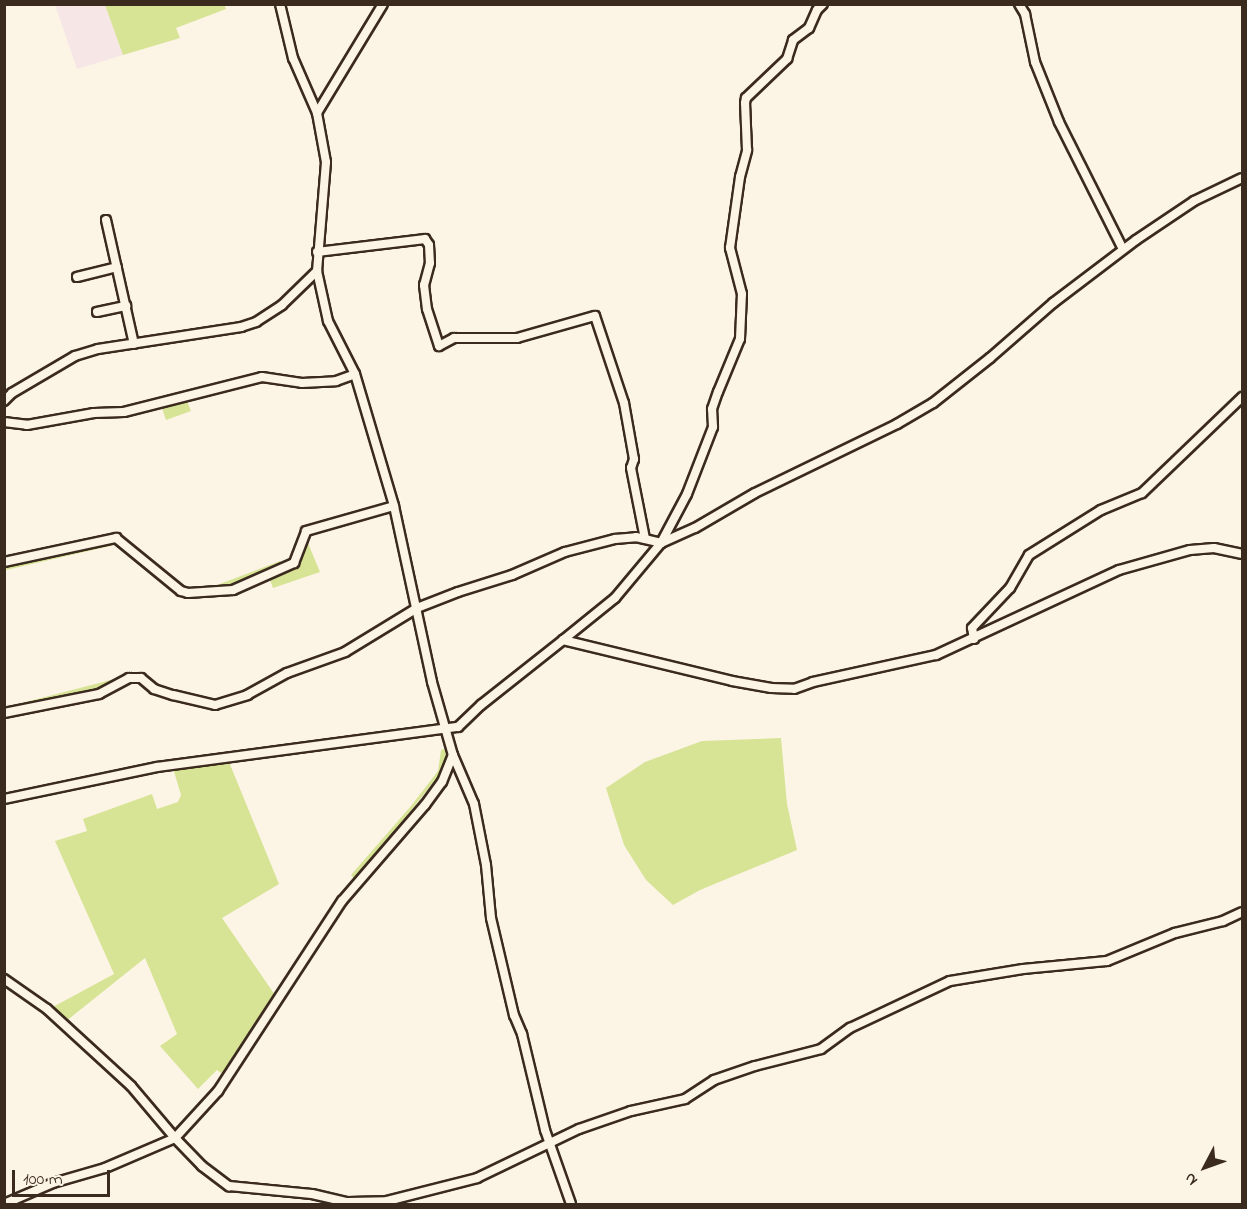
<!DOCTYPE html>
<html>
<head>
<meta charset="utf-8">
<style>
	body { margin:0 }
	#map { position:relative; width:1247px; height:1209px; overflow:hidden; background:#fcf5e5; font-family:"Indie Flower",sans-serif }
	div>[style] { position:absolute }
	.built>* { inset:0; background:#f7e6e6 }
	.green>* { inset:0; background:#d7e395 }
	.roads { filter:drop-shadow(2px 0 #3b2a1e) drop-shadow(-2px 0 #3b2a1e) drop-shadow(0 2px #3b2a1e) drop-shadow(0 -2px #3b2a1e) }
	.minor>* { height:8px; margin:-4px; padding:0 4px; transform-origin:4px; border-radius:4px; background:#fcf5e5 }
	span { translate:-50% -50%; white-space:nowrap; text-align:center; line-height:1.15; -webkit-text-stroke:4.5px #fcf5e5; paint-order:stroke }
	.frame { position:absolute; inset:0; border:6px solid #3b2a1e; pointer-events:none }
	.north { position:absolute; left:1175px; top:1137px; width:60px; height:60px; -webkit-text-stroke:4px #fcf5e5; paint-order:stroke; rotate:229deg; font-size:16px; font-weight:700; line-height:24px; text-align:center; color:#3b2a1e }
	.north::after { content:''; display:block; margin:auto; width:21px; height:27px; background:#3b2a1e; clip-path:polygon(50% 0,100% 100%,50% 72%,0 100%) }
	.scale { position:absolute; left:12px; top:1170px; width:98px; height:27px; box-sizing:border-box; border:3px solid #3b2a1e; border-top:0; padding-left:8px; font-size:18px; line-height:21px; white-space:nowrap; color:#3b2a1e; -webkit-text-stroke:4px #fcf5e5; paint-order:stroke }
</style>
</head>
<body>
<div id="map">
	<div class="built">
		<i style="clip-path:polygon(55px 5px,105px 5px,123px 55px,77px 69px)"></i>
	</div>
	<div class="green">
		<i style="clip-path:polygon(224px 4px,226px 9px,176px 28px,180px 38px,123px 55px,105px 5px)"></i>
		<i style="clip-path:polygon(186px 399px,191px 411px,166px 420px,161px 405px)"></i>
		<i style="clip-path:polygon(305px 536px,320px 572px,273px 588px,270px 580px,295px 566px,299px 561px)"></i>
		<i style="clip-path:polygon(112px 541px,119px 544px,6px 570px,4px 565px)"></i>
		<i style="clip-path:polygon(280px 561px,282px 565px,232px 588px,204px 590px)"></i>
		<i style="clip-path:polygon(130px 675px,94px 691px,5px 710px,14px 705px)"></i>
		<i style="clip-path:polygon(781px 738px,787px 804px,797px 850px,700px 890px,673px 905px,646px 880px,624px 845px,606px 788px,645px 762px,702px 741px)"></i>
		<i style="clip-path:polygon(301px 743px,299px 745px,34px 791px,126px 767px)"></i>
		<i style="clip-path:polygon(447px 748px,450px 754px,441px 773px,355px 880px,351px 875px,411px 806px,438px 771px,441px 750px)"></i>
		<i style="clip-path:polygon(229px 762px,279px 884px,222px 918px,275px 995px,267px 1014px,225px 1076px,217px 1070px,198px 1089px,160px 1046px,177px 1034px,145px 958px,65px 1022px,51px 1008px,114px 974px,55px 841px,87px 831px,83px 819px,152px 794px,157px 809px,178px 802px,181px 795px,173px 768px)"></i>
	</div>
	<div class="roads">
		<div class="minor">
			<i style="left:280px;top:4px;width:56px;rotate:76.5deg"></i>
			<i style="left:293px;top:58px;width:60px;rotate:66.4deg"></i>
			<i style="left:317px;top:113px;width:50px;rotate:79.6deg"></i>
			<i style="left:326px;top:162px;width:109px;rotate:94.7deg"></i>
			<i style="left:317px;top:271px;width:51px;rotate:77.6deg"></i>
			<i style="left:328px;top:321px;width:59px;rotate:63deg"></i>
			<i style="left:355px;top:374px;width:138px;rotate:73.5deg"></i>
			<i style="left:394px;top:506px;width:180px;rotate:77.8deg"></i>
			<i style="left:432px;top:682px;width:76px;rotate:74deg"></i>
			<i style="left:453px;top:755px;width:53px;rotate:66.8deg"></i>
			<i style="left:474px;top:804px;width:62px;rotate:78.9deg"></i>
			<i style="left:486px;top:865px;width:53px;rotate:84.6deg"></i>
			<i style="left:491px;top:918px;width:100px;rotate:76.7deg"></i>
			<i style="left:514px;top:1015px;width:21px;rotate:67deg"></i>
			<i style="left:522px;top:1034px;width:99px;rotate:76.5deg"></i>
			<i style="left:545px;top:1130px;width:78px;rotate:70.6deg"></i>
			<i style="left:1019px;top:4px;width:12px;rotate:59deg"></i>
			<i style="left:1025px;top:14px;width:49px;rotate:78.2deg"></i>
			<i style="left:1035px;top:62px;width:65px;rotate:68.2deg"></i>
			<i style="left:1059px;top:122px;width:142px;rotate:63.3deg"></i>
			<i style="left:317px;top:113px;width:127px;rotate:-58.8deg"></i>
			<i style="left:106px;top:220px;width:127px;rotate:77.3deg"></i>
			<i style="left:317px;top:252px;width:109px;rotate:-6.9deg"></i>
			<i style="left:425px;top:239px;width:7px;rotate:56deg"></i>
			<i style="left:429px;top:245px;width:18px;rotate:87deg"></i>
			<i style="left:430px;top:263px;width:23px;rotate:105deg"></i>
			<i style="left:424px;top:285px;width:24px;rotate:83deg"></i>
			<i style="left:427px;top:309px;width:39px;rotate:72deg"></i>
			<i style="left:439px;top:346px;width:17px;rotate:-28deg"></i>
			<i style="left:454px;top:338px;width:63px"></i>
			<i style="left:517px;top:338px;width:81px;rotate:-15.8deg"></i>
			<i style="left:595px;top:316px;width:92px;rotate:71.6deg"></i>
			<i style="left:624px;top:403px;width:57px;rotate:79.9deg"></i>
			<i style="left:634px;top:459px;width:9px;rotate:108deg"></i>
			<i style="left:631px;top:468px;width:72px;rotate:78.8deg"></i>
			<i style="left:77px;top:277px;width:41px;rotate:-14deg"></i>
			<i style="left:97px;top:312px;width:30px;rotate:-12deg"></i>
			<i style="left:4px;top:401px;width:11px;rotate:-45deg"></i>
			<i style="left:12px;top:393px;width:73px;rotate:-30.4deg"></i>
			<i style="left:75px;top:356px;width:24px;rotate:-17deg"></i>
			<i style="left:98px;top:349px;width:145px;rotate:-8.7deg"></i>
			<i style="left:241px;top:327px;width:16px;rotate:-18deg"></i>
			<i style="left:256px;top:322px;width:31px;rotate:-33deg"></i>
			<i style="left:282px;top:305px;width:49px;rotate:-44.2deg"></i>
			<i style="left:4px;top:422px;width:23px;rotate:7deg"></i>
			<i style="left:27px;top:425px;width:68px;rotate:-10.2deg"></i>
			<i style="left:94px;top:413px;width:30px;rotate:-2deg"></i>
			<i style="left:124px;top:412px;width:142px;rotate:-14.2deg"></i>
			<i style="left:262px;top:377px;width:40px;rotate:8.5deg"></i>
			<i style="left:302px;top:383px;width:34px;rotate:-3deg"></i>
			<i style="left:336px;top:381px;width:20px;rotate:-20deg"></i>
			<i style="left:4px;top:562px;width:115px;rotate:-12.1deg"></i>
			<i style="left:116px;top:538px;width:84px;rotate:39.2deg"></i>
			<i style="left:181px;top:591px;width:7px;rotate:16deg"></i>
			<i style="left:188px;top:593px;width:45px;rotate:-3.8deg"></i>
			<i style="left:233px;top:590px;width:67px;rotate:-23.9deg"></i>
			<i style="left:294px;top:563px;width:34px;rotate:-69deg"></i>
			<i style="left:306px;top:531px;width:91px;rotate:-15.9deg"></i>
			<i style="left:974px;top:639px;width:11px;rotate:-100deg"></i>
			<i style="left:972px;top:628px;width:55px;rotate:-46.5deg"></i>
			<i style="left:1010px;top:588px;width:38px;rotate:-60deg"></i>
			<i style="left:1029px;top:555px;width:85px;rotate:-32deg"></i>
			<i style="left:1101px;top:510px;width:44px;rotate:-22.5deg"></i>
			<i style="left:1142px;top:493px;width:139px;rotate:-43.8deg"></i>
			<i style="left:563px;top:640px;width:67px;rotate:-38.9deg"></i>
			<i style="left:615px;top:598px;width:72px;rotate:-50.1deg"></i>
			<i style="left:661px;top:543px;width:55px;rotate:-62deg"></i>
			<i style="left:687px;top:494px;width:72px;rotate:-68.8deg"></i>
			<i style="left:713px;top:427px;width:18px;rotate:-93deg"></i>
			<i style="left:712px;top:409px;width:18px;rotate:-71deg"></i>
			<i style="left:718px;top:392px;width:57px;rotate:-67.5deg"></i>
			<i style="left:740px;top:339px;width:45px;rotate:-87.5deg"></i>
			<i style="left:742px;top:294px;width:48px;rotate:-104.6deg"></i>
			<i style="left:730px;top:248px;width:72px;rotate:-82deg"></i>
			<i style="left:740px;top:177px;width:28px;rotate:-75deg"></i>
			<i style="left:747px;top:150px;width:47px;rotate:-92.4deg"></i>
			<i style="left:745px;top:103px;width:5px;rotate:-79deg"></i>
			<i style="left:746px;top:98px;width:57px;rotate:-43.6deg"></i>
			<i style="left:787px;top:59px;width:20px;rotate:-72deg"></i>
			<i style="left:793px;top:40px;width:20px;rotate:-37deg"></i>
			<i style="left:809px;top:28px;width:20px;rotate:-66deg"></i>
			<i style="left:817px;top:10px;width:8px;rotate:-45deg"></i>
			<i style="left:4px;top:713px;width:97px;rotate:-11.3deg"></i>
			<i style="left:99px;top:694px;width:34px;rotate:-28deg"></i>
			<i style="left:129px;top:678px;width:12px"></i>
			<i style="left:141px;top:678px;width:17px;rotate:40deg"></i>
			<i style="left:154px;top:689px;width:20px;rotate:18deg"></i>
			<i style="left:173px;top:695px;width:43px;rotate:13.4deg"></i>
			<i style="left:215px;top:705px;width:34px;rotate:-17deg"></i>
			<i style="left:247px;top:695px;width:46px;rotate:-28.8deg"></i>
			<i style="left:287px;top:673px;width:62px;rotate:-19.9deg"></i>
			<i style="left:345px;top:652px;width:84px;rotate:-31.4deg"></i>
			<i style="left:417px;top:608px;width:44px;rotate:-21.3deg"></i>
			<i style="left:458px;top:592px;width:57px;rotate:-17.5deg"></i>
			<i style="left:512px;top:575px;width:58px;rotate:-23.5deg"></i>
			<i style="left:565px;top:552px;width:52px;rotate:-14.6deg"></i>
			<i style="left:615px;top:539px;width:21px;rotate:-5deg"></i>
			<i style="left:636px;top:537px;width:26px;rotate:13deg"></i>
			<i style="left:661px;top:543px;width:37px;rotate:-24deg"></i>
			<i style="left:695px;top:528px;width:69px;rotate:-30.3deg"></i>
			<i style="left:755px;top:493px;width:158px;rotate:-25.9deg"></i>
			<i style="left:897px;top:424px;width:42px;rotate:-30.3deg"></i>
			<i style="left:933px;top:403px;width:73px;rotate:-38.3deg"></i>
			<i style="left:990px;top:358px;width:84px;rotate:-41.1deg"></i>
			<i style="left:1053px;top:303px;width:104px;rotate:-37.2deg"></i>
			<i style="left:1136px;top:240px;width:70px;rotate:-33.9deg"></i>
			<i style="left:1194px;top:201px;width:53px;rotate:-25.6deg"></i>
			<i style="left:4px;top:799px;width:156px;rotate:-11.8deg"></i>
			<i style="left:157px;top:767px;width:304px;rotate:-7.6deg"></i>
			<i style="left:458px;top:727px;width:32px;rotate:-44deg"></i>
			<i style="left:481px;top:705px;width:105px;rotate:-38.4deg"></i>
			<i style="left:563px;top:640px;width:174px;rotate:13.6deg"></i>
			<i style="left:732px;top:681px;width:40px;rotate:10deg"></i>
			<i style="left:771px;top:688px;width:23px;rotate:2deg"></i>
			<i style="left:794px;top:689px;width:20px;rotate:-20deg"></i>
			<i style="left:813px;top:682px;width:126px;rotate:-12.4deg"></i>
			<i style="left:936px;top:655px;width:202px;rotate:-24.9deg"></i>
			<i style="left:1119px;top:570px;width:74px;rotate:-15.7deg"></i>
			<i style="left:1190px;top:550px;width:24px;rotate:-5deg"></i>
			<i style="left:1214px;top:548px;width:29px;rotate:12deg"></i>
			<i style="left:4px;top:979px;width:52px;rotate:34.9deg"></i>
			<i style="left:47px;top:1009px;width:114px;rotate:42.5deg"></i>
			<i style="left:131px;top:1086px;width:68px;rotate:49.8deg"></i>
			<i style="left:175px;top:1138px;width:64px;rotate:-47.5deg"></i>
			<i style="left:218px;top:1091px;width:227px;rotate:-56.9deg"></i>
			<i style="left:342px;top:901px;width:127px;rotate:-49.2deg"></i>
			<i style="left:425px;top:805px;width:29px;rotate:-54deg"></i>
			<i style="left:442px;top:782px;width:29px;rotate:-68deg"></i>
			<i style="left:348px;top:1202px;width:39px;rotate:-1deg"></i>
			<i style="left:387px;top:1201px;width:93px;rotate:-14.3deg"></i>
			<i style="left:477px;top:1178px;width:113px;rotate:-25.7deg"></i>
			<i style="left:579px;top:1129px;width:55px;rotate:-19.1deg"></i>
			<i style="left:631px;top:1111px;width:55px;rotate:-12.5deg"></i>
			<i style="left:685px;top:1099px;width:35px;rotate:-33deg"></i>
			<i style="left:714px;top:1080px;width:43px;rotate:-18.9deg"></i>
			<i style="left:755px;top:1066px;width:68px;rotate:-14.4deg"></i>
			<i style="left:821px;top:1049px;width:36px;rotate:-36deg"></i>
			<i style="left:850px;top:1028px;width:110px;rotate:-25.2deg"></i>
			<i style="left:950px;top:981px;width:74px;rotate:-9.3deg"></i>
			<i style="left:1023px;top:969px;width:84px;rotate:-5.4deg"></i>
			<i style="left:1107px;top:961px;width:74px;rotate:-22.4deg"></i>
			<i style="left:1175px;top:933px;width:49px;rotate:-14deg"></i>
			<i style="left:1223px;top:921px;width:21px;rotate:-25deg"></i>
			<i style="left:4px;top:1204px;width:53px;rotate:-23.2deg"></i>
			<i style="left:53px;top:1183px;width:54px;rotate:-16.1deg"></i>
			<i style="left:105px;top:1168px;width:76px;rotate:-23.2deg"></i>
			<i style="left:175px;top:1138px;width:39px;rotate:46deg"></i>
			<i style="left:202px;top:1166px;width:34px;rotate:37deg"></i>
			<i style="left:229px;top:1186px;width:83px;rotate:5.5deg"></i>
			<i style="left:312px;top:1194px;width:37px;rotate:13deg"></i>
			<i style="left:348px;top:1202px;width:2px;rotate:90deg"></i>
		</div>
	</div>
	<div class="frame"></div>
	<div class="north">N</div>
	<div class="scale">100 m</div>
</div>
</body>
</html>
